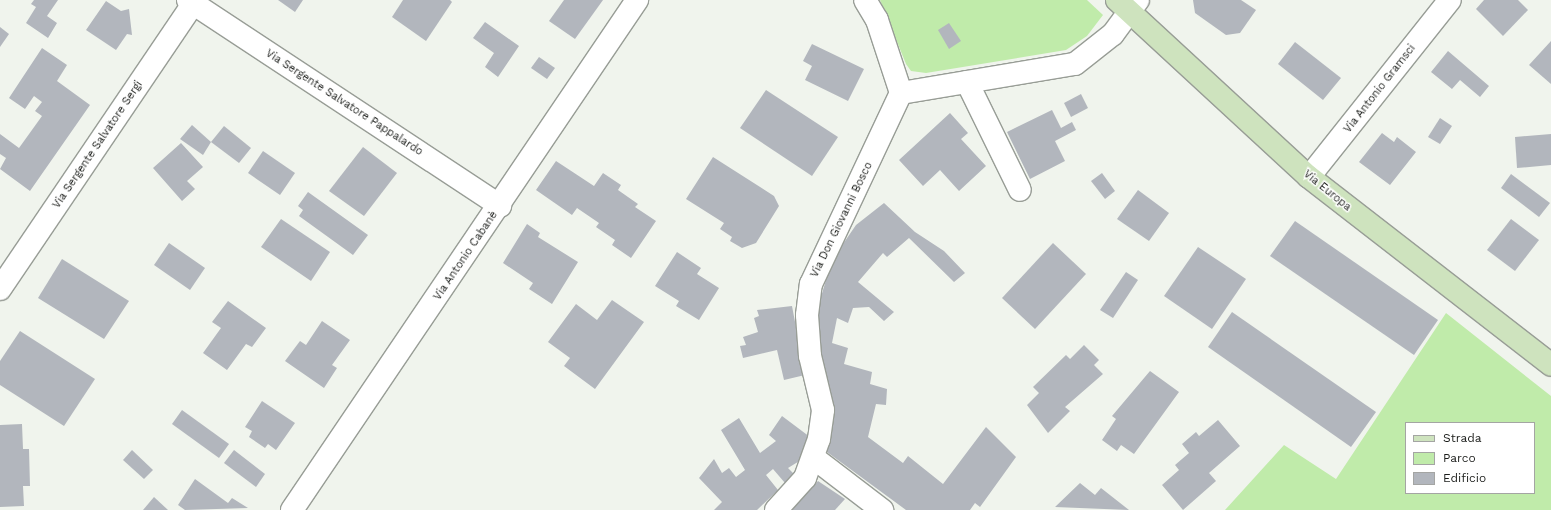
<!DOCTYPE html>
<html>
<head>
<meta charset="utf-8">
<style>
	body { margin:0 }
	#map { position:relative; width:1551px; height:510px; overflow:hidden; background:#f0f4ed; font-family:"Work Sans",sans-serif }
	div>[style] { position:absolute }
	.green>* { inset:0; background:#c0ebaa }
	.building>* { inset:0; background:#b2b6bd }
	.roads { filter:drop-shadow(1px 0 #989d96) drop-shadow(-1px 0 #989d96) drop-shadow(0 1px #989d96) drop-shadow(0 -1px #989d96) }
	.street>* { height:22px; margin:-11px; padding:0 11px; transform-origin:11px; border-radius:11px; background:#fff }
	.secondary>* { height:22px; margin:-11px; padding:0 11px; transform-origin:11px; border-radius:11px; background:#cee3be }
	span { translate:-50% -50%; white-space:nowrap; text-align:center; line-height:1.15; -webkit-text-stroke:3px #fff; paint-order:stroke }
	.street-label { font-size:11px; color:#1b1d1a }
	.legend { position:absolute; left:1405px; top:422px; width:130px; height:72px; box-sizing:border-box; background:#fff; border:1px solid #a4a5a3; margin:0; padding:5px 7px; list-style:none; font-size:12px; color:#1b1d1a }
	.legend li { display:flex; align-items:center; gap:8px; height:20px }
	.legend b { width:20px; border:1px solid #a4a5a3 }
</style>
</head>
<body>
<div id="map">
	<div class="green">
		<i style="clip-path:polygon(880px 0,1087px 0,1103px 15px,1087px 36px,1066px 50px,926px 73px,911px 71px,906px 64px)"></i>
		<i style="clip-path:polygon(evenodd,1446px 313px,1551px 396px,1551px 510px,1225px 510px,1284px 445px,1336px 479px,1446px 313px,1406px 423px,1534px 423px,1534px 493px,1406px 493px,1406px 423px)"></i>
	</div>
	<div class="building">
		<i style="clip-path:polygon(34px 0,58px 0,47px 16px,57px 23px,48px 38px,26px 23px,36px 7px,31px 4px)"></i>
		<i style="clip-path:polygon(278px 0,303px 0,295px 12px)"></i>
		<i style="clip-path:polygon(403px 0,450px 0,452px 2px,426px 41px,392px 17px)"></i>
		<i style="clip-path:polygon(564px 0,603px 0,575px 39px,549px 21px)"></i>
		<i style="clip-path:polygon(1193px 0,1241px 0,1256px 10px,1240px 33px,1226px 35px,1195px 13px)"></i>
		<i style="clip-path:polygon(1484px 0,1518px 0,1528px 10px,1503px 36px,1476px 9px)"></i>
		<i style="clip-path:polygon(106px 1px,121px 11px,129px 9px,132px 35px,127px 34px,116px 50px,86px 30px)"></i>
		<i style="clip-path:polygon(485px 22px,519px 46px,498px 77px,485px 67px,494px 53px,473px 38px)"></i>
		<i style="clip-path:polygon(949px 23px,961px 41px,949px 49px,938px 30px)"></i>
		<i style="clip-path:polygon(0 27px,9px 34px,0 47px)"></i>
		<i style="clip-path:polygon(1551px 41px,1551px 84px,1529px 65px)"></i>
		<i style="clip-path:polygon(1295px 42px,1341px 78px,1323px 100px,1278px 64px)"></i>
		<i style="clip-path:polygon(812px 44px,864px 69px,848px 101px,805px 80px,812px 66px,803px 61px)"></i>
		<i style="clip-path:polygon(42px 48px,67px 65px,57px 81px,90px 105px,30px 191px,0 169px,6px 158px,0 154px,0 134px,19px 148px,42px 116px,35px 111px,42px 102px,34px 96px,25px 109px,9px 98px)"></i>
		<i style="clip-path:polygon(1448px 51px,1489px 86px,1480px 97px,1460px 80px,1452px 89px,1431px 72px)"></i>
		<i style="clip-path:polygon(539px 57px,555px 68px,547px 79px,531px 68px)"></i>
		<i style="clip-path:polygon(766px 90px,838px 137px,812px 176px,740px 128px)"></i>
		<i style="clip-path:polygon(1081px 94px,1088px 108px,1071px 117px,1064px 103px)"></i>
		<i style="clip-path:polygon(1052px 110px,1061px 128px,1072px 122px,1076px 130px,1055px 141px,1065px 161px,1030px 179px,1007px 132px)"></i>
		<i style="clip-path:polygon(950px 113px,968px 133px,961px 139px,986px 166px,959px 191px,940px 170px,923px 186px,899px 160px)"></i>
		<i style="clip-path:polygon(1440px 118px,1452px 126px,1440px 144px,1428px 137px)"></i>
		<i style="clip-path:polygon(192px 125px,211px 142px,203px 155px,180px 139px)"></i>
		<i style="clip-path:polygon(224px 126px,251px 148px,239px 163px,211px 142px)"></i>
		<i style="clip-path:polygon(1382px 133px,1394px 142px,1397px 137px,1416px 152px,1390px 185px,1359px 162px)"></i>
		<i style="clip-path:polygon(1551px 134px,1551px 165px,1517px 168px,1515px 137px)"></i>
		<i style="clip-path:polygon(181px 143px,203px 167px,187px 181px,195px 189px,182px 201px,153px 168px)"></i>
		<i style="clip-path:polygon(363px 147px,397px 173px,364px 216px,329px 191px)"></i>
		<i style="clip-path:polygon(263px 151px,295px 173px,280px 195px,248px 173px)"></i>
		<i style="clip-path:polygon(713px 157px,774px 196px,779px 206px,756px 243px,742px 248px,730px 241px,732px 237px,720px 229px,724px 223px,686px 199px)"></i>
		<i style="clip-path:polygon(556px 161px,594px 186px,603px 173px,621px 185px,618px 190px,638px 204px,635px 207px,656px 221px,631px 258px,612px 245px,615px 240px,596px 227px,599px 223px,577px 208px,572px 215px,536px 190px)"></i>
		<i style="clip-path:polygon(1102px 173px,1115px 191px,1105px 199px,1091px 181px)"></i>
		<i style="clip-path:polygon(1511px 174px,1550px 203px,1539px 217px,1501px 188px)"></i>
		<i style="clip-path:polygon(1138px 190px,1169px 213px,1149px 241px,1117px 219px)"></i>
		<i style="clip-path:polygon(308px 192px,368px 235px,353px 255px,299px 216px,303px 210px,298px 206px)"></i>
		<i style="clip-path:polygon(884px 203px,915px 232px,944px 251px,965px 273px,954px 282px,909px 238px,887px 257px,883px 253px,858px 282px,894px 312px,884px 321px,869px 307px,853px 308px,848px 323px,837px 318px,832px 343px,848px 348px,844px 364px,872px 372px,870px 384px,887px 389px,886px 405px,876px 404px,868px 437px,903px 463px,908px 456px,943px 484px,986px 427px,1016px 457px,980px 507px,975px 503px,970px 510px,906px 510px,827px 452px,830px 406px,815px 333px,817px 310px,832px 260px,856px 225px)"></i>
		<i style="clip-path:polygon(281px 219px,330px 252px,311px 281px,261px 247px)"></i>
		<i style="clip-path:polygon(1511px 219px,1539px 240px,1515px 271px,1487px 250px)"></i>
		<i style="clip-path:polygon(1295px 221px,1438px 320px,1414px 355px,1270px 256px)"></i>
		<i style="clip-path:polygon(527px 224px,540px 233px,538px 237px,578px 262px,552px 304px,529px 289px,533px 283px,503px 263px)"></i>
		<i style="clip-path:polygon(169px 243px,205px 268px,190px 290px,154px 265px)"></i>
		<i style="clip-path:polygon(1053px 243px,1086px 274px,1035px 329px,1002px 298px)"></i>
		<i style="clip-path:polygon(1198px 247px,1246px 279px,1212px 329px,1164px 296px)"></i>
		<i style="clip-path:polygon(677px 252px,701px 268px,697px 274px,719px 288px,699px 320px,676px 306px,679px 301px,655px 286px)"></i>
		<i style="clip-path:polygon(62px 259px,129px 301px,104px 339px,38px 298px)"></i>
		<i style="clip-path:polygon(1126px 272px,1138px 280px,1113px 318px,1100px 310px)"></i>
		<i style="clip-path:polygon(612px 300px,644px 322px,595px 389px,564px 366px,570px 358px,548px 342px,576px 304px,597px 320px)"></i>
		<i style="clip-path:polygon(228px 301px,266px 328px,252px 347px,246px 344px,227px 370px,203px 353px,221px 328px,212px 322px)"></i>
		<i style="clip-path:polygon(792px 306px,805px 375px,784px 380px,777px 350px,743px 358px,740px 346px,746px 345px,743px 337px,758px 332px,754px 318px,759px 316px,757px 310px)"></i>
		<i style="clip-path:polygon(1232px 312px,1376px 412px,1351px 447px,1208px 347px)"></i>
		<i style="clip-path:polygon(322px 321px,350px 340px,332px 365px,337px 368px,324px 388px,285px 361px,300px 341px,306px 345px)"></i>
		<i style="clip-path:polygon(20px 331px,95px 379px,64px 426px,0 385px,0 361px)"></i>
		<i style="clip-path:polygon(1084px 345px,1099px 360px,1094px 365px,1103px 374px,1065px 407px,1070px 411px,1048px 433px,1027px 405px,1039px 393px,1033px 387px,1066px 355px,1070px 359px)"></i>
		<i style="clip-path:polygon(1150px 371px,1179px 392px,1134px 454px,1121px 445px,1117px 451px,1102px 440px,1116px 419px,1112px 416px)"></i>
		<i style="clip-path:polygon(262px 401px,295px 423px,276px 450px,268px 444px,265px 448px,249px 437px,252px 431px,245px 427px)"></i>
		<i style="clip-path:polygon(182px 410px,229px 444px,219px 458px,172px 424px)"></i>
		<i style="clip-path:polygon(782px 416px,810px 437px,801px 460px,788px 468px,794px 474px,785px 483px,773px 469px,766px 475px,778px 490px,757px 510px,714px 510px,722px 502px,699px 478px,714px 459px,722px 473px,729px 468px,736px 477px,745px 470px,721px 430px,739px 418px,760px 453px,776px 441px,769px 435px)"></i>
		<i style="clip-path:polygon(1218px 420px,1240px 446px,1209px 473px,1216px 481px,1183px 510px,1162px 485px,1179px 470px,1175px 465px,1189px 453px,1182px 444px,1196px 432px,1199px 436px)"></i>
		<i style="clip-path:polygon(22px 424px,23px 449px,29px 449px,30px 486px,23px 486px,24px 506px,0 507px,0 425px)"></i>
		<i style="clip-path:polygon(132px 450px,153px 470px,144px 479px,123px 460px)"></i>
		<i style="clip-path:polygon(234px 450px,265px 474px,256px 487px,224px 463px)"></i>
		<i style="clip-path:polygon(195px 479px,228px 503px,232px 498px,248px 508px,185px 510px,178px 505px)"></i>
		<i style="clip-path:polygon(818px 481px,845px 499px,835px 510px,790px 510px)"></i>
		<i style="clip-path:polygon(1080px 483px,1095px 495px,1101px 488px,1129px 510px,1055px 507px)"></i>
		<i style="clip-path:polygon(154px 497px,168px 510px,143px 510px)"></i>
	</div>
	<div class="roads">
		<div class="street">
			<i style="left:188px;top:0;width:374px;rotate:33.4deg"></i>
			<i style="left:967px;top:82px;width:120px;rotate:63.9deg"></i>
			<i style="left:901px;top:93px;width:176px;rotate:-9.5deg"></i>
			<i style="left:1075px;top:64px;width:48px;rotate:-38.3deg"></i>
			<i style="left:1113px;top:34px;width:42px;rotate:-53.7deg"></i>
			<i style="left:1309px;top:177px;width:226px;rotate:-51.5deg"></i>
			<i style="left:0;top:289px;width:349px;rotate:-55.9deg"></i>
			<i style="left:814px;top:458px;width:86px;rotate:37.4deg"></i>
			<i style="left:292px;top:510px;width:616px;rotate:-55.92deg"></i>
			<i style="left:776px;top:510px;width:43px;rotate:-47.8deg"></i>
			<i style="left:805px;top:478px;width:41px;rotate:-70.3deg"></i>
			<i style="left:819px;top:439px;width:29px;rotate:-82deg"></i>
			<i style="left:823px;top:410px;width:56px;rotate:-103.5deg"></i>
			<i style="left:810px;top:356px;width:41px;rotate:-94.2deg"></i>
			<i style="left:807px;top:315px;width:31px;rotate:-83deg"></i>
			<i style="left:811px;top:284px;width:211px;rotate:-64.8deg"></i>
			<i style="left:901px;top:93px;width:77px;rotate:-108.2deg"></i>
			<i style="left:877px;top:20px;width:23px;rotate:-121deg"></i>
		</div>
		<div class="secondary">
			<i style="left:1117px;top:0;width:261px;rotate:42.7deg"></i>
			<i style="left:1309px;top:177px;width:306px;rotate:37.8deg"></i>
		</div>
	</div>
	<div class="street-label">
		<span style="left:1380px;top:89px;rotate:-52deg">Via Antonio Gramsci</span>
		<span style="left:344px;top:103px;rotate:33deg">Via Sergente Salvatore Pappalardo</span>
		<span style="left:98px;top:145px;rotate:-56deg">Via Sergente Salvatore Sergi</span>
		<span style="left:1327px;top:191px;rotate:39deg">Via Europa</span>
		<span style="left:842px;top:220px;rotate:-64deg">Via Don Giovanni Bosco</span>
		<span style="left:466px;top:256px;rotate:-56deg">Via Antonio Cabanè</span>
	</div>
	<ul class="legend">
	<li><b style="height:5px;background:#cee3be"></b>Strada</li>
	<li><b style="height:11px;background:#c0ebaa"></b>Parco</li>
	<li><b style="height:11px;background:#b2b6bd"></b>Edificio</li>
	</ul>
</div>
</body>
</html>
